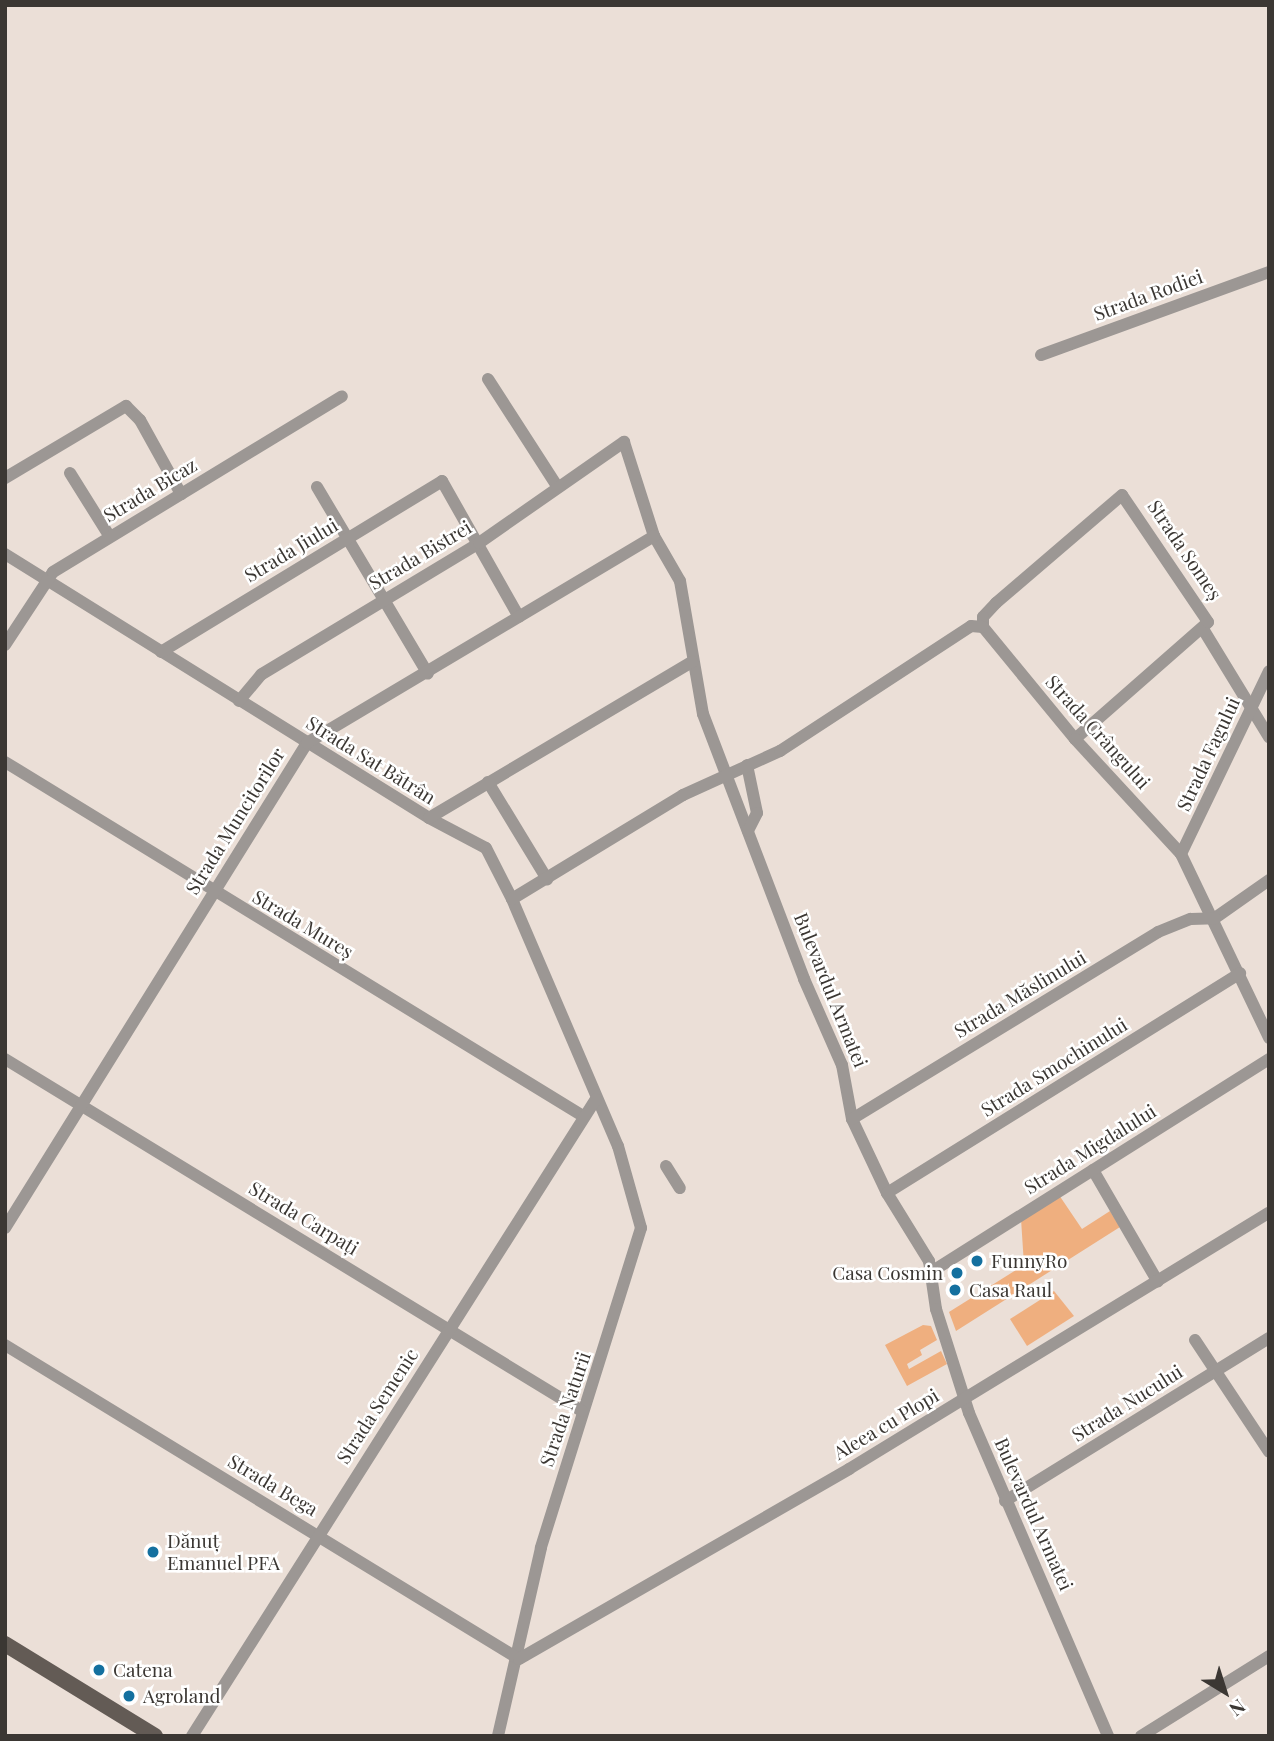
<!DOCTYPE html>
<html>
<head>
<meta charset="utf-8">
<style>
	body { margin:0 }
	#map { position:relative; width:1274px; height:1741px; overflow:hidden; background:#ebdfd7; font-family:"Playfair Display",serif }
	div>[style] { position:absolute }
	.green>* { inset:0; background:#efaf7f }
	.minor>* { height:12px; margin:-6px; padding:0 6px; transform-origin:6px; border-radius:6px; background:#9c9794 }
	.major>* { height:16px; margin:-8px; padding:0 8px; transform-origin:8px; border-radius:8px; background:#635b55 }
	.dots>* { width:19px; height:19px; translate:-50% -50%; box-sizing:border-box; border:4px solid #fff; border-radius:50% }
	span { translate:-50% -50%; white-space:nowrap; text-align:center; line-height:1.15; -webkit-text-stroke:5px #fff; paint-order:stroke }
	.street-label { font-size:19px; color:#3b3733 }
	.poi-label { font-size:19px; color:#3b3733 }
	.left { translate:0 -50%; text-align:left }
	.right { translate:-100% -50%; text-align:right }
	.frame { position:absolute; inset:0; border:7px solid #3b3733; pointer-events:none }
	.north { position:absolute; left:1190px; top:1657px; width:70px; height:70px; -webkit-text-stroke:5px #fff; paint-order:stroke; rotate:142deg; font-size:19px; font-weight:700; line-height:28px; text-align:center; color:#3b3733 }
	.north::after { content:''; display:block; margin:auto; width:24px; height:32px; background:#3b3733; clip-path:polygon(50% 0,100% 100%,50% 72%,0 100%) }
</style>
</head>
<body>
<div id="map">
	<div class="green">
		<i style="clip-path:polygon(1059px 1195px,1082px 1229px,1110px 1211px,1120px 1227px,956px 1331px,949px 1312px,1024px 1265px,1021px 1219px)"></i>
		<i style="clip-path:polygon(1054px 1291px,1074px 1316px,1027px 1346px,1010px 1319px)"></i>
		<i style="clip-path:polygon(923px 1325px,931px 1326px,937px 1340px,920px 1350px,922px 1355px,907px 1364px,909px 1369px,941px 1351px,947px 1364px,907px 1386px,885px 1345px)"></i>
	</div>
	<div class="minor">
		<i style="left:1041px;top:355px;width:243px;rotate:-20deg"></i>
		<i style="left:488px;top:379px;width:127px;rotate:57.2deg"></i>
		<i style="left:70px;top:473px;width:75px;rotate:58deg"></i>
		<i style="left:5px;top:478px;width:141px;rotate:-30.8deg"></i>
		<i style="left:126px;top:406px;width:20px;rotate:45deg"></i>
		<i style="left:140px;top:420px;width:85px;rotate:61deg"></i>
		<i style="left:317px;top:487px;width:217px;rotate:59.3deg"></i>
		<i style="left:5px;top:554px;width:499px;rotate:31.9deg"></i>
		<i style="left:429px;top:818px;width:64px;rotate:27.8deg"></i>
		<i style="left:486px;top:848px;width:57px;rotate:63deg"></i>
		<i style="left:512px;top:899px;width:269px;rotate:66.8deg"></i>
		<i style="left:618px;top:1146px;width:85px;rotate:74.3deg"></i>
		<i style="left:641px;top:1228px;width:335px;rotate:107.4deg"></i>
		<i style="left:541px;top:1548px;width:193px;rotate:102.9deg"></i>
		<i style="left:1203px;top:629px;width:127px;rotate:58.6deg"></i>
		<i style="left:5px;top:645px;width:87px;rotate:-56.7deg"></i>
		<i style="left:53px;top:572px;width:338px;rotate:-31.3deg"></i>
		<i style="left:161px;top:652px;width:329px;rotate:-31.3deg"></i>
		<i style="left:442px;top:481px;width:156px;rotate:60.5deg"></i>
		<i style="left:239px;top:701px;width:35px;rotate:-50deg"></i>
		<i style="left:262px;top:674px;width:253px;rotate:-31.1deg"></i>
		<i style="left:479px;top:543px;width:177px;rotate:-34.9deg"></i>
		<i style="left:624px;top:442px;width:99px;rotate:72.3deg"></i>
		<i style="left:654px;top:536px;width:52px;rotate:60deg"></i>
		<i style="left:680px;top:581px;width:135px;rotate:80.2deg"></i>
		<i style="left:703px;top:714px;width:284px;rotate:69.1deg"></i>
		<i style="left:804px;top:979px;width:94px;rotate:66.2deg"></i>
		<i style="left:842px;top:1065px;width:55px;rotate:79.5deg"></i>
		<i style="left:852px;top:1119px;width:82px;rotate:64.7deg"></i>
		<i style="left:887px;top:1193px;width:80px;rotate:58.3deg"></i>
		<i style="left:929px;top:1261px;width:49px;rotate:81.7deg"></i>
		<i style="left:936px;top:1309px;width:109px;rotate:72.4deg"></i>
		<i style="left:969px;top:1413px;width:352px;rotate:66.7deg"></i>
		<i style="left:1075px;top:739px;width:177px;rotate:-41.3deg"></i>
		<i style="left:1208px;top:622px;width:153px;rotate:-124.1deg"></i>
		<i style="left:1122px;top:495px;width:166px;rotate:139.4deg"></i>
		<i style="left:996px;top:603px;width:19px;rotate:133deg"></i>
		<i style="left:983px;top:617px;width:10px;rotate:90deg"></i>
		<i style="left:983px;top:627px;width:145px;rotate:50.6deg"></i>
		<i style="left:1075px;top:739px;width:156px;rotate:47.3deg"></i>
		<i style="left:1181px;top:854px;width:204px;rotate:64.4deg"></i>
		<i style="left:5px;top:762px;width:678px;rotate:31.49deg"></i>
		<i style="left:747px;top:765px;width:49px;rotate:78.2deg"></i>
		<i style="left:757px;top:813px;width:20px;rotate:117deg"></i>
		<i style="left:488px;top:782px;width:114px;rotate:58.7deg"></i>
		<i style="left:429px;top:818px;width:306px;rotate:-30.7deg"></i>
		<i style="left:1181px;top:854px;width:203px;rotate:-64.3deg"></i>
		<i style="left:512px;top:899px;width:200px;rotate:-31.3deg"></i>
		<i style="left:683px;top:795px;width:107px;rotate:-24.4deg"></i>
		<i style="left:780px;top:751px;width:228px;rotate:-33.2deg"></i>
		<i style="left:971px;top:626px;width:12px;rotate:5deg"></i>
		<i style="left:1215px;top:918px;width:66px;rotate:-35.1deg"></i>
		<i style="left:5px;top:1059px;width:676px;rotate:31.39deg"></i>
		<i style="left:852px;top:1119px;width:359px;rotate:-31.4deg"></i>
		<i style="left:1158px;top:932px;width:35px;rotate:-22deg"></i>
		<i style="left:1191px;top:919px;width:24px;rotate:-2deg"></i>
		<i style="left:666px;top:1166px;width:26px;rotate:58deg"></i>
		<i style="left:1093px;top:1170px;width:129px;rotate:59.9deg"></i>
		<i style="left:887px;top:1193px;width:416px;rotate:-31.9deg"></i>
		<i style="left:5px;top:1228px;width:571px;rotate:-58.09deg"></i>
		<i style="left:307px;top:743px;width:404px;rotate:-30.8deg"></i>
		<i style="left:931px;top:1272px;width:400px;rotate:-32.2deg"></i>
		<i style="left:1195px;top:1340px;width:134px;rotate:56.5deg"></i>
		<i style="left:5px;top:1345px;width:602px;rotate:31.42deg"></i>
		<i style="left:1005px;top:1501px;width:310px;rotate:-31.7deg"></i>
		<i style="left:519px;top:1659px;width:381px;rotate:-29.9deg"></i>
		<i style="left:849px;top:1469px;width:492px;rotate:-31.4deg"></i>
		<i style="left:192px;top:1736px;width:754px;rotate:-57.62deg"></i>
		<i style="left:1141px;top:1736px;width:151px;rotate:-32deg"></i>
	</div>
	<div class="major">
		<i style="left:5px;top:1644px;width:176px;rotate:31.5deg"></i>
	</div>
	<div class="dots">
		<i style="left:977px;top:1261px;background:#14709f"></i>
		<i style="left:957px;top:1273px;background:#14709f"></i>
		<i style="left:955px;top:1290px;background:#14709f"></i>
		<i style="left:153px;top:1552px;background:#14709f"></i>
		<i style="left:99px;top:1670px;background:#14709f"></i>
		<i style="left:129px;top:1696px;background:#14709f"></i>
	</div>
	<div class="street-label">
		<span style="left:1148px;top:295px;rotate:-20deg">Strada Rodiei</span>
		<span style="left:150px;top:490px;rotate:-31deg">Strada Bicaz</span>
		<span style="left:291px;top:550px;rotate:-31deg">Strada Jiului</span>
		<span style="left:1185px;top:550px;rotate:56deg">Strada Someș</span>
		<span style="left:420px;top:555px;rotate:-31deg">Strada Bistrei</span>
		<span style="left:1098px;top:732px;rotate:48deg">Strada Crângului</span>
		<span style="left:1208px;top:754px;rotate:-65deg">Strada Fagului</span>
		<span style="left:371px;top:760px;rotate:32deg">Strada Sat Bătrân</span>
		<span style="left:235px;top:821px;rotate:-58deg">Strada Muncitorilor</span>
		<span style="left:303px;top:924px;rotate:31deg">Strada Mureș</span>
		<span style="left:831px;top:990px;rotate:68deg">Bulevardul Armatei</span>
		<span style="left:1020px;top:994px;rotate:-31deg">Strada Măslinului</span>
		<span style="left:1054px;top:1067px;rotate:-32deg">Strada Smochinului</span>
		<span style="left:1090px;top:1149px;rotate:-32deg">Strada Migdalului</span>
		<span style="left:304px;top:1218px;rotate:31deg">Strada Carpați</span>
		<span style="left:1127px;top:1403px;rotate:-32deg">Strada Nucului</span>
		<span style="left:377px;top:1406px;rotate:-57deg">Strada Semenic</span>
		<span style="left:565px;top:1409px;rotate:-71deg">Strada Naturii</span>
		<span style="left:886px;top:1424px;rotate:-31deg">Aleea cu Plopi</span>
		<span style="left:273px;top:1485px;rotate:31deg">Strada Bega</span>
		<span style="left:1034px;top:1514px;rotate:66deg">Bulevardul Armatei</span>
	</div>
	<div class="poi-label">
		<span class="left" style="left:991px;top:1261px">FunnyRo</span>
		<span class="right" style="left:943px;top:1273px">Casa Cosmin</span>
		<span class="left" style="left:969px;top:1290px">Casa Raul</span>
		<span class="left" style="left:167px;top:1552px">Dănuț<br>Emanuel PFA</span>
		<span class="left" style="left:113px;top:1670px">Catena</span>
		<span class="left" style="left:143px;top:1696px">Agroland</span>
	</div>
	<div class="frame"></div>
	<div class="north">N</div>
</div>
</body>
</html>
